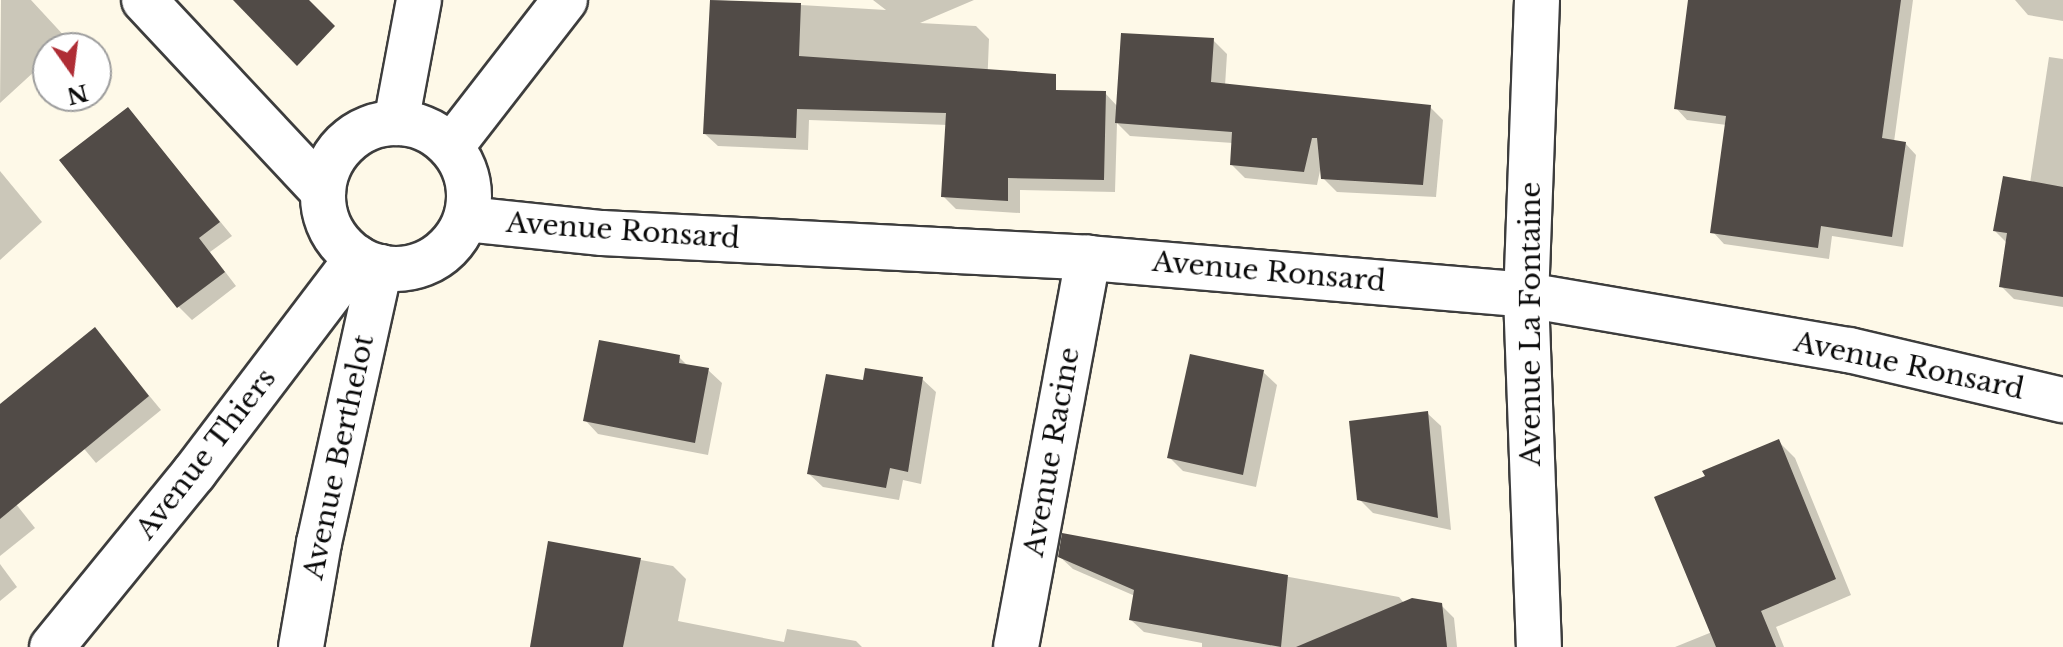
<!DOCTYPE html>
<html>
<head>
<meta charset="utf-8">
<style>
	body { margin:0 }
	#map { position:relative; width:2063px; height:647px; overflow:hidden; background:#fef9e8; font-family:"Libre Baskerville",serif }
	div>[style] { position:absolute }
	.shadow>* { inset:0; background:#0003 }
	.building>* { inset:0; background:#514b47 }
	.roads { filter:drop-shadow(2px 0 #3d3d3d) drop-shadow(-2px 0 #3d3d3d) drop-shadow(0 2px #3d3d3d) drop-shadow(0 -2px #3d3d3d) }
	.minor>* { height:44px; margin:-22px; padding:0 22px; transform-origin:22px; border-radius:22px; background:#fff }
	.minor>.ring { margin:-22px; padding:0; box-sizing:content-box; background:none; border:44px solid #fff; border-radius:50% }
	span { translate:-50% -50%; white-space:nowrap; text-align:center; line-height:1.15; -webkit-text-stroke:8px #fff; paint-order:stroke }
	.street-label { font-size:28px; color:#0a0a0a }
	.north { position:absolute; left:32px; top:32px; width:80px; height:80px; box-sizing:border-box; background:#fff; border:2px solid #9d9d9d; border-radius:50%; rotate:166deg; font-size:22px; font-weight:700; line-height:32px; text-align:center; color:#0a0a0a }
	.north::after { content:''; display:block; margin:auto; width:28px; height:36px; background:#af2d35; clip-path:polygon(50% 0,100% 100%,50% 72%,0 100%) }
</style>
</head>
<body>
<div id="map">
	<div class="shadow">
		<i style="clip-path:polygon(1px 0,31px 0,68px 40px,60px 48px,48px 48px,48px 59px,0 103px)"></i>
		<i style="clip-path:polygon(712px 0,886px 10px,873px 0,974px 0,920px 23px,976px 26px,989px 39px,987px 90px,1105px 93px,1118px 107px,1213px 40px,1227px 54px,1225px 86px,1430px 107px,1443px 120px,1436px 197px,1337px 192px,1323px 178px,1321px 166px,1317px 185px,1245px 178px,1232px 165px,1233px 143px,1130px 136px,1117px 123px,1115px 192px,1020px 190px,1020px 213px,956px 209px,943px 196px,948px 125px,809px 120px,808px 150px,718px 146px,705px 134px)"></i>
		<i style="clip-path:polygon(1690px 0,1913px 0,1894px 142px,1905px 143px,1916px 155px,1903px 247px,1832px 236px,1829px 259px,1724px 244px,1713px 232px,1727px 125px,1687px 120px,1676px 108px)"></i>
		<i style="clip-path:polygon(2015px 0,2063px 0,2063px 21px,2028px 15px)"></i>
		<i style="clip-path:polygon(2049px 57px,2063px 59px,2063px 307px,2014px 299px,2001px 286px,2007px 243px,1995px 231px,2030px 183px)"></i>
		<i style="clip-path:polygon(128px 109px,232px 236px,210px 252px,236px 286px,192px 320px,178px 306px)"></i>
		<i style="clip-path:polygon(0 171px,42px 222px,0 260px)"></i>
		<i style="clip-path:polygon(95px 330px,161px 410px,96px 463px,29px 383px)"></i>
		<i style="clip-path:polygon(679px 357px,689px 367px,708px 370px,722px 383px,708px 455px,598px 434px,585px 420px)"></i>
		<i style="clip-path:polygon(1263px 372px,1277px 385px,1256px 487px,1183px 471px,1170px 458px)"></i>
		<i style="clip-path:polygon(922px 379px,936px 392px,921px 484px,903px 480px,899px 500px,823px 487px,809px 474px,865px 382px)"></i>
		<i style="clip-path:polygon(1427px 413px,1441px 426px,1451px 530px,1373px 513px,1359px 499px)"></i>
		<i style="clip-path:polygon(1778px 441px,1795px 458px,1851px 595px,1776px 627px,1784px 647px,1675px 647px,1712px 632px,1708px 477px)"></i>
		<i style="clip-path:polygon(0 484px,35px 528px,0 556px)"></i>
		<i style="clip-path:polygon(1064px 536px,1399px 597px,1404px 603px,1441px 605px,1454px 618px,1457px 647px,1202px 647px,1202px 643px,1144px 632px,1131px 620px,1135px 596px,1073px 569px,1060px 557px)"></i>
		<i style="clip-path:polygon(550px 543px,673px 566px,686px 579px,678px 621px,784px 642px,787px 629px,856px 641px,862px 647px,538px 647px)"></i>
		<i style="clip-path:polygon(0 564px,17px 587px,0 601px)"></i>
	</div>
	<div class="building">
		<i style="clip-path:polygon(233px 0,309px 0,335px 26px,297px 66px)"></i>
		<i style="clip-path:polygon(710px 0,801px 3px,799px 56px,1056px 74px,1056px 90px,1106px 91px,1104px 180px,1008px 178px,1008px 201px,941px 197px,946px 113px,797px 109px,796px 138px,703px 134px)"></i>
		<i style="clip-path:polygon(1688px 0,1901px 0,1882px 138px,1906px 142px,1892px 237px,1821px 226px,1818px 248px,1710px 233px,1726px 116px,1674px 109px)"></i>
		<i style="clip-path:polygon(1121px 33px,1214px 38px,1211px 82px,1431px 105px,1423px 185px,1321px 179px,1317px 138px,1312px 138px,1304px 172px,1230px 165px,1232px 132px,1115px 123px)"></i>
		<i style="clip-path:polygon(128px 107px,220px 222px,199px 238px,225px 272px,177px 308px,59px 160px)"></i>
		<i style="clip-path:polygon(2003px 176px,2063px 187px,2063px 297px,1999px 287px,2007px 233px,1993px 231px)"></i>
		<i style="clip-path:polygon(95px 327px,149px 396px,0 519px,0 404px)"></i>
		<i style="clip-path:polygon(599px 340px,680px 355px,679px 363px,709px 368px,695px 443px,583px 421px)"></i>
		<i style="clip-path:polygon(1190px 354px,1264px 370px,1243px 475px,1167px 458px)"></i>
		<i style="clip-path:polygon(865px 368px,923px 377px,908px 472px,890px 468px,886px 488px,807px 474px,826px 374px,863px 380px)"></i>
		<i style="clip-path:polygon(1428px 411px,1438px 518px,1357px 500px,1349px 421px)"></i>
		<i style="clip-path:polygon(1779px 439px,1836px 579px,1761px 611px,1776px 647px,1716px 647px,1654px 497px,1705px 476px,1702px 471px)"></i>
		<i style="clip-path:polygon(1062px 533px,1288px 575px,1281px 647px,1129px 620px,1134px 590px,1058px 557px)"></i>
		<i style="clip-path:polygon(548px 541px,641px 558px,623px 647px,530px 647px)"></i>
		<i style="clip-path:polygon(1412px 598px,1442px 603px,1447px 647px,1296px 647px)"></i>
	</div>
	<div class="roads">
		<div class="minor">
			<i style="left:144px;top:0;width:262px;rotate:46.9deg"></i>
			<i style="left:1537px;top:0;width:295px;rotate:92.1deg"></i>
			<i style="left:1526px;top:295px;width:352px;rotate:87.9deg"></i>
			<i style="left:396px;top:123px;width:125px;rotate:-79.4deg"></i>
			<i class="ring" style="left:323px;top:123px;width:102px;height:102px"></i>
			<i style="left:451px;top:147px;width:186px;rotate:-52.2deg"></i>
			<i style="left:466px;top:219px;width:137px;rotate:5.9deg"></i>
			<i style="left:602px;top:233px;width:487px;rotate:2.9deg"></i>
			<i style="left:1088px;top:258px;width:440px;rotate:4.8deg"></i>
			<i style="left:1526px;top:295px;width:328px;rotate:9.7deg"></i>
			<i style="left:1849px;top:350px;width:220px;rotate:13.2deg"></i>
			<i style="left:52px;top:647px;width:225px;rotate:-50.8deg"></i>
			<i style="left:194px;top:473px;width:270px;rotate:-52.8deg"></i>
			<i style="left:301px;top:647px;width:106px;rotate:-80.2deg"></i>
			<i style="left:319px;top:543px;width:283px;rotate:-77.5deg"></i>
			<i style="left:1016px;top:647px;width:396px;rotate:-79.5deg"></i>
		</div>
	</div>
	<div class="street-label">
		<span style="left:623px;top:231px;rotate:4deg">Avenue Ronsard</span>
		<span style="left:1269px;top:272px;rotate:5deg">Avenue Ronsard</span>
		<span style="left:1531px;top:324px;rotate:-90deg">Avenue La Fontaine</span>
		<span style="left:1909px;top:366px;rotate:12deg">Avenue Ronsard</span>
		<span style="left:1052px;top:452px;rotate:-80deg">Avenue Racine</span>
		<span style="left:206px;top:454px;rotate:-52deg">Avenue Thiers</span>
		<span style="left:339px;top:457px;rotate:-78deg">Avenue Berthelot</span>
	</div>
	<div class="north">N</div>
</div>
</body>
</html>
